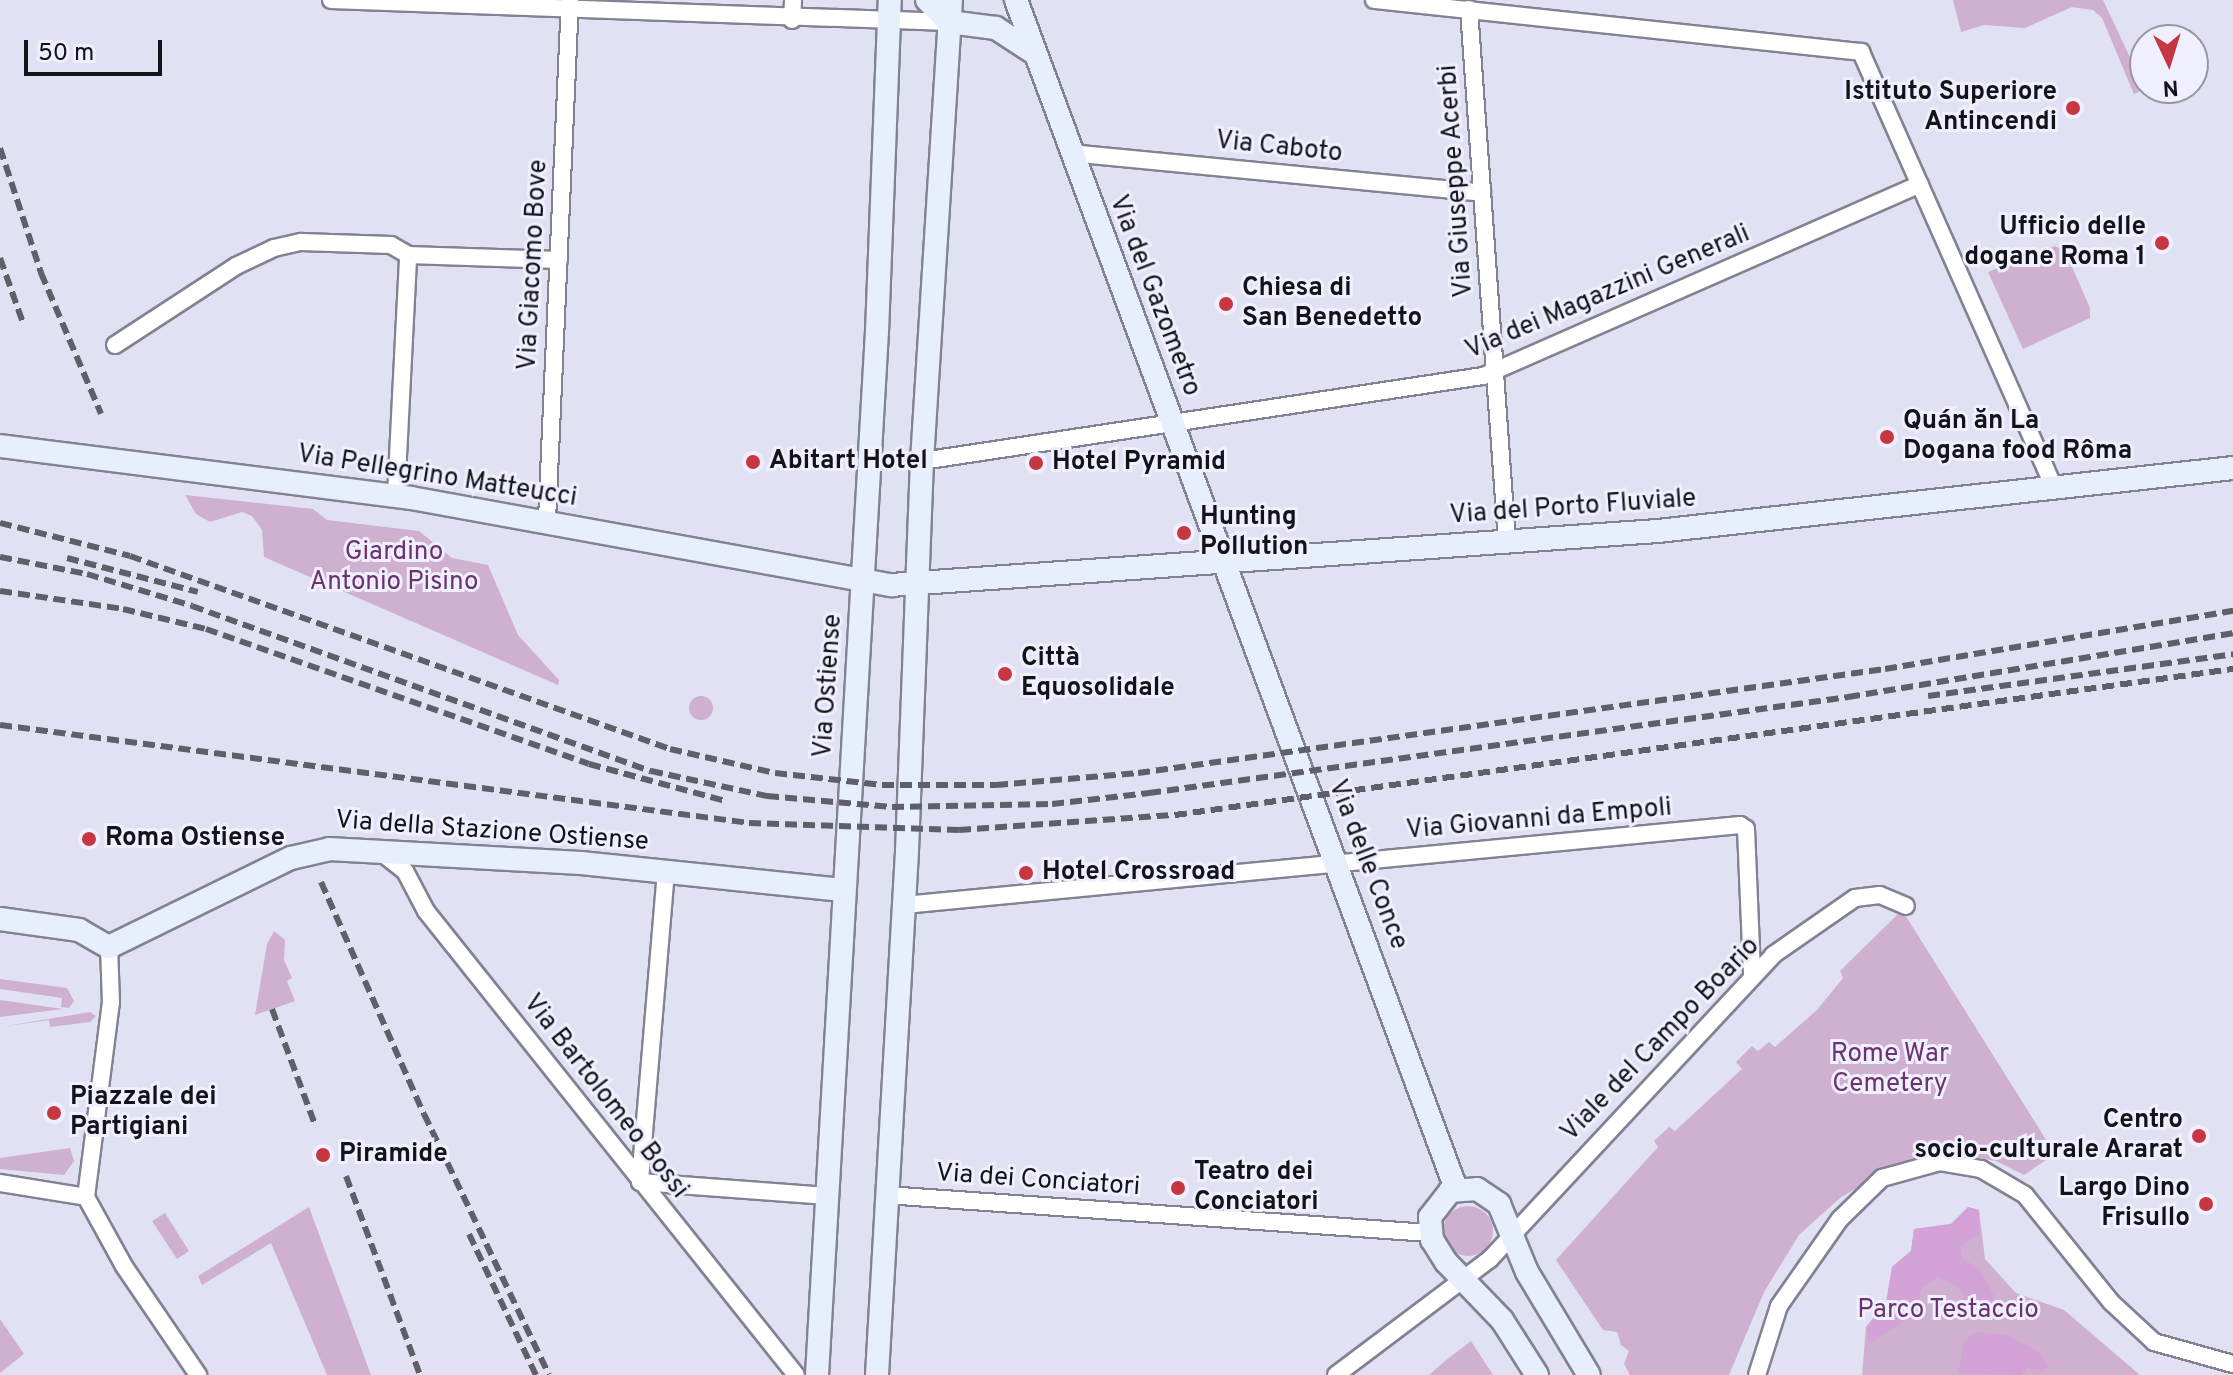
<!DOCTYPE html>
<html>
<head>
<meta charset="utf-8">
<style>
	body { margin:0 }
	#map { position:relative; width:2233px; height:1375px; overflow:hidden; background:#e1e1f4; font-family:Overpass,sans-serif }
	div>[style] { position:absolute }
	.green>* { inset:0; background:#cfb0d1 }
	.round { border-radius:50% }
	.forest>* { inset:0; background:#d3a3d7 }
	.roads { filter:drop-shadow(2px 0 #828293) drop-shadow(-2px 0 #828293) drop-shadow(0 2px #828293) drop-shadow(0 -2px #828293) }
	.street>* { height:16px; margin:-8px; padding:0 8px; transform-origin:8px; border-radius:8px; background:#fff }
	.secondary>* { height:22px; margin:-11px; padding:0 11px; transform-origin:11px; border-radius:11px; background:#e7eefc }
	.rail>* { height:6px; margin-top:-3px; transform-origin:0; background:repeating-linear-gradient(90deg,#5f5f69 0 12px,transparent 0 18px) }
	.dots>* { width:22px; height:22px; translate:-50% -50%; box-sizing:border-box; border:4px solid #efeffe; border-radius:50% }
	span { translate:-50% -50%; white-space:nowrap; text-align:center; line-height:1.15; -webkit-text-stroke:6px #efeffe; paint-order:stroke }
	.poi-label { font-size:26px; color:#131319; font-weight:700 }
	.right { translate:-100% -50%; text-align:right }
	.left { translate:0 -50%; text-align:left }
	.street-label { font-size:26px; color:#131319 }
	.park-label { font-size:26px; color:#6b3171 }
	.north { position:absolute; left:2129px; top:24px; width:80px; height:80px; box-sizing:border-box; background:#efeffe; border:2px solid #9797a2; border-radius:50%; rotate:176deg; font-size:22px; font-weight:700; line-height:32px; text-align:center; color:#131319 }
	.north::after { content:''; display:block; margin:auto; width:28px; height:36px; background:#c73741; clip-path:polygon(50% 0,100% 100%,50% 72%,0 100%) }
	.scale { position:absolute; left:24px; top:40px; width:138px; height:36px; box-sizing:border-box; border:4px solid #131319; border-top:0; padding-left:10px; font-size:24px; line-height:28px; white-space:nowrap; color:#131319; -webkit-text-stroke:6px #efeffe; paint-order:stroke }
</style>
</head>
<body>
<div id="map">
	<div class="green">
		<i style="clip-path:polygon(1953px 0,2103px 0,2145px 89px,2134px 94px,2102px 18px,2093px 10px,2072px 7px,2025px 28px,1984px 25px,1961px 32px)"></i>
		<i style="clip-path:polygon(2055px 246px,2065px 251px,2090px 308px,2090px 318px,2023px 349px,1988px 272px)"></i>
		<i style="clip-path:polygon(185px 495px,313px 509px,327px 520px,419px 531px,452px 558px,488px 565px,518px 635px,559px 680px,558px 685px,264px 557px,262px 530px,252px 516px,242px 512px,210px 522px,196px 514px)"></i>
		<i class="round" style="left:689px;top:696px;width:24px;height:24px"></i>
		<i style="clip-path:polygon(1902px 910px,2055px 1154px,2024px 1175px,1996px 1161px,1961px 1155px,1924px 1158px,1878px 1175px,1840px 1198px,1799px 1235px,1764px 1292px,1729px 1375px,1630px 1375px,1624px 1364px,1629px 1351px,1621px 1345px,1617px 1332px,1603px 1330px,1556px 1260px,1658px 1147px,1654px 1141px,1669px 1127px,1675px 1131px,1742px 1069px,1736px 1062px,1752px 1046px,1758px 1051px,1769px 1042px,1775px 1047px,1817px 1010px,1843px 978px,1840px 971px)"></i>
		<i style="clip-path:polygon(274px 931px,285px 940px,284px 960px,292px 978px,287px 981px,295px 1001px,255px 1015px,267px 944px)"></i>
		<i style="clip-path:polygon(0 979px,67px 988px,74px 1001px,69px 1008px,61px 1007px,62px 998px,0 989px)"></i>
		<i style="clip-path:polygon(0 1000px,63px 1009px,0 1017px)"></i>
		<i style="clip-path:polygon(90px 1012px,96px 1016px,90px 1022px,50px 1027px,49px 1020px,0 1027px)"></i>
		<i style="clip-path:polygon(70px 1148px,74px 1161px,64px 1175px,0 1169px,0 1158px)"></i>
		<i class="round" style="left:1443px;top:1206px;width:50px;height:50px"></i>
		<i style="clip-path:polygon(309px 1207px,371px 1375px,327px 1375px,271px 1243px,202px 1285px,198px 1276px)"></i>
		<i style="clip-path:polygon(1968px 1207px,1979px 1210px,1985px 1259px,2016px 1293px,2064px 1310px,2140px 1375px,1862px 1375px,1866px 1327px,1886px 1303px,1892px 1267px,1911px 1251px,1914px 1229px,1951px 1224px)"></i>
		<i style="clip-path:polygon(165px 1213px,189px 1251px,177px 1259px,152px 1221px)"></i>
		<i style="clip-path:polygon(0 1319px,24px 1354px,0 1373px)"></i>
		<i style="clip-path:polygon(1471px 1341px,1493px 1375px,1429px 1375px,1445px 1361px)"></i>
	</div>
	<div class="forest">
		<i style="clip-path:polygon(1968px 1207px,1979px 1210px,1979px 1235px,1960px 1246px,1963px 1259px,1980px 1269px,1994px 1296px,1993px 1309px,1985px 1315px,1967px 1315px,1962px 1290px,1937px 1277px,1921px 1289px,1917px 1313px,1870px 1343px,1866px 1327px,1886px 1303px,1892px 1267px,1911px 1251px,1914px 1229px,1951px 1224px)"></i>
		<i style="clip-path:polygon(1976px 1332px,2010px 1336px,2040px 1353px,2049px 1366px,2042px 1371px,2027px 1368px,2022px 1375px,1958px 1373px,1964px 1341px)"></i>
	</div>
	<div class="roads">
		<div class="street">
			<i style="left:331px;top:0;width:618px;rotate:2.04deg"></i>
			<i style="left:1374px;top:0;width:490px;rotate:6.1deg"></i>
			<i style="left:1861px;top:52px;width:478px;rotate:66.1deg"></i>
			<i style="left:1469px;top:9px;width:534px;rotate:85.92deg"></i>
			<i style="left:792px;top:20px;width:20px;rotate:-87deg"></i>
			<i style="left:1070px;top:153px;width:414px;rotate:5.5deg"></i>
			<i style="left:115px;top:345px;width:145px;rotate:-33.1deg"></i>
			<i style="left:236px;top:266px;width:42px;rotate:-25.3deg"></i>
			<i style="left:274px;top:248px;width:28px;rotate:-13deg"></i>
			<i style="left:301px;top:242px;width:90px;rotate:1.9deg"></i>
			<i style="left:391px;top:245px;width:20px;rotate:30deg"></i>
			<i style="left:408px;top:255px;width:151px;rotate:1.9deg"></i>
			<i style="left:922px;top:461px;width:567px;rotate:-8.62deg"></i>
			<i style="left:1483px;top:376px;width:477px;rotate:-23.7deg"></i>
			<i style="left:396px;top:496px;width:241px;rotate:-87.1deg"></i>
			<i style="left:547px;top:520px;width:521px;rotate:-87.47deg"></i>
			<i style="left:383px;top:854px;width:28px;rotate:38deg"></i>
			<i style="left:405px;top:871px;width:45px;rotate:62.3deg"></i>
			<i style="left:426px;top:911px;width:593px;rotate:51.43deg"></i>
			<i style="left:666px;top:871px;width:312px;rotate:94.8deg"></i>
			<i style="left:640px;top:1182px;width:188px;rotate:4.3deg"></i>
			<i style="left:904px;top:905px;width:840px;rotate:-5.47deg"></i>
			<i style="left:1740px;top:825px;width:7px;rotate:34deg"></i>
			<i style="left:1746px;top:829px;width:145px;rotate:87.6deg"></i>
			<i style="left:0;top:1183px;width:87px;rotate:9.2deg"></i>
			<i style="left:886px;top:1195px;width:545px;rotate:4deg"></i>
			<i style="left:86px;top:1197px;width:196px;rotate:-82.7deg"></i>
			<i style="left:111px;top:1003px;width:56px;rotate:-92deg"></i>
			<i style="left:86px;top:1197px;width:79px;rotate:61.2deg"></i>
			<i style="left:124px;top:1266px;width:132px;rotate:55.8deg"></i>
			<i style="left:1336px;top:1375px;width:193px;rotate:-37deg"></i>
			<i style="left:1490px;top:1259px;width:415px;rotate:-47deg"></i>
			<i style="left:1773px;top:955px;width:100px;rotate:-34.8deg"></i>
			<i style="left:1855px;top:898px;width:25px;rotate:-7deg"></i>
			<i style="left:1880px;top:895px;width:28px;rotate:23deg"></i>
			<i style="left:1757px;top:1375px;width:72px;rotate:-72.3deg"></i>
			<i style="left:1779px;top:1306px;width:106px;rotate:-55deg"></i>
			<i style="left:1840px;top:1219px;width:59px;rotate:-44.3deg"></i>
			<i style="left:1882px;top:1178px;width:60px;rotate:-15.4deg"></i>
			<i style="left:1940px;top:1162px;width:42px;rotate:9.7deg"></i>
			<i style="left:1981px;top:1169px;width:51px;rotate:30.6deg"></i>
			<i style="left:2025px;top:1195px;width:137px;rotate:51.2deg"></i>
			<i style="left:2111px;top:1302px;width:59px;rotate:42.9deg"></i>
			<i style="left:2154px;top:1342px;width:82px;rotate:15.6deg"></i>
		</div>
		<div class="secondary">
			<i style="left:927px;top:0;width:31px;rotate:45deg"></i>
			<i style="left:949px;top:22px;width:47px;rotate:7.3deg"></i>
			<i style="left:996px;top:28px;width:42px;rotate:33.3deg"></i>
			<i style="left:1016px;top:0;width:1268px;rotate:69.69deg"></i>
			<i style="left:0;top:446px;width:414px;rotate:7.2deg"></i>
			<i style="left:411px;top:498px;width:488px;rotate:10.3deg"></i>
			<i style="left:891px;top:585px;width:769px;rotate:-4.03deg"></i>
			<i style="left:1658px;top:531px;width:578px;rotate:-6.25deg"></i>
			<i style="left:0;top:919px;width:80px;rotate:7.9deg"></i>
			<i style="left:79px;top:930px;width:34px;rotate:30deg"></i>
			<i style="left:109px;top:947px;width:203px;rotate:-26.1deg"></i>
			<i style="left:291px;top:858px;width:39px;rotate:-13deg"></i>
			<i style="left:329px;top:849px;width:252px;rotate:3.2deg"></i>
			<i style="left:581px;top:863px;width:264px;rotate:5.9deg"></i>
			<i style="left:817px;top:1375px;width:1045px;rotate:-86.71deg"></i>
			<i style="left:877px;top:332px;width:332px;rotate:-87.8deg"></i>
			<i style="left:877px;top:1375px;width:525px;rotate:-86.72deg"></i>
			<i style="left:907px;top:851px;width:390px;rotate:-87.8deg"></i>
			<i style="left:922px;top:461px;width:462px;rotate:-86.4deg"></i>
			<i style="left:1537px;top:1375px;width:65px;rotate:-122.5deg"></i>
			<i style="left:1502px;top:1320px;width:81px;rotate:-134deg"></i>
			<i style="left:1446px;top:1262px;width:26px;rotate:-122deg"></i>
			<i style="left:1432px;top:1240px;width:23px;rotate:-95deg"></i>
			<i style="left:1430px;top:1217px;width:33px;rotate:-52deg"></i>
			<i style="left:1450px;top:1191px;width:27px;rotate:-4deg"></i>
			<i style="left:1477px;top:1189px;width:27px;rotate:34deg"></i>
			<i style="left:1499px;top:1204px;width:74px;rotate:67.6deg"></i>
			<i style="left:1527px;top:1272px;width:120px;rotate:59deg"></i>
		</div>
	</div>
	<div class="rail">
		<i style="left:0;top:148px;width:132px;rotate:71.8deg"></i>
		<i style="left:41px;top:273px;width:153px;rotate:66.9deg"></i>
		<i style="left:0;top:258px;width:69px;rotate:70.5deg"></i>
		<i style="left:0;top:523px;width:134px;rotate:14.2deg"></i>
		<i style="left:130px;top:556px;width:573px;rotate:19.67deg"></i>
		<i style="left:670px;top:749px;width:108px;rotate:12.9deg"></i>
		<i style="left:775px;top:773px;width:108px;rotate:6.4deg"></i>
		<i style="left:882px;top:785px;width:114px"></i>
		<i style="left:996px;top:785px;width:143px;rotate:-4.8deg"></i>
		<i style="left:1138px;top:773px;width:754px;rotate:-7.93deg"></i>
		<i style="left:1885px;top:669px;width:353px;rotate:-9.5deg"></i>
		<i style="left:0;top:557px;width:89px;rotate:11.1deg"></i>
		<i style="left:87px;top:574px;width:110px;rotate:16.9deg"></i>
		<i style="left:192px;top:606px;width:488px;rotate:19.8deg"></i>
		<i style="left:651px;top:771px;width:119px;rotate:12.2deg"></i>
		<i style="left:767px;top:796px;width:125px;rotate:5deg"></i>
		<i style="left:892px;top:807px;width:160px;rotate:-1.1deg"></i>
		<i style="left:1052px;top:804px;width:98px;rotate:-6.5deg"></i>
		<i style="left:1149px;top:793px;width:706px;rotate:-7.82deg"></i>
		<i style="left:1848px;top:697px;width:390px;rotate:-9.4deg"></i>
		<i style="left:67px;top:558px;width:135px;rotate:14.5deg"></i>
		<i style="left:0;top:591px;width:124px;rotate:8.3deg"></i>
		<i style="left:123px;top:609px;width:85px;rotate:13.5deg"></i>
		<i style="left:206px;top:629px;width:406px;rotate:19.4deg"></i>
		<i style="left:589px;top:764px;width:141px;rotate:15.2deg"></i>
		<i style="left:1928px;top:696px;width:308px;rotate:-7.8deg"></i>
		<i style="left:0;top:725px;width:755px;rotate:7.45deg"></i>
		<i style="left:749px;top:823px;width:210px;rotate:1.9deg"></i>
		<i style="left:959px;top:830px;width:217px;rotate:-4deg"></i>
		<i style="left:1175px;top:815px;width:1068px;rotate:-7.86deg"></i>
		<i style="left:321px;top:882px;width:254px;rotate:66.1deg"></i>
		<i style="left:424px;top:1114px;width:289px;rotate:64.4deg"></i>
		<i style="left:272px;top:1009px;width:126px;rotate:69.6deg"></i>
		<i style="left:346px;top:1176px;width:212px;rotate:69.6deg"></i>
		<i style="left:469px;top:1234px;width:156px;rotate:64.6deg"></i>
	</div>
	<div class="dots">
		<i style="left:2073px;top:108px;background:#c73741"></i>
		<i style="left:2162px;top:243px;background:#c73741"></i>
		<i style="left:1226px;top:304px;background:#c73741"></i>
		<i style="left:1887px;top:437px;background:#c73741"></i>
		<i style="left:753px;top:462px;background:#c73741"></i>
		<i style="left:1036px;top:463px;background:#c73741"></i>
		<i style="left:1184px;top:533px;background:#c73741"></i>
		<i style="left:1005px;top:674px;background:#c73741"></i>
		<i style="left:89px;top:839px;background:#c73741"></i>
		<i style="left:1026px;top:873px;background:#c73741"></i>
		<i style="left:54px;top:1113px;background:#c73741"></i>
		<i style="left:2199px;top:1136px;background:#c73741"></i>
		<i style="left:323px;top:1155px;background:#c73741"></i>
		<i style="left:1178px;top:1188px;background:#c73741"></i>
		<i style="left:2206px;top:1204px;background:#c73741"></i>
	</div>
	<div class="poi-label">
		<span class="right" style="left:2057px;top:108px">Istituto Superiore<br>Antincendi</span>
		<span class="right" style="left:2146px;top:243px">Ufficio delle<br>dogane Roma 1</span>
		<span class="left" style="left:1242px;top:304px">Chiesa di<br>San Benedetto</span>
		<span class="left" style="left:1903px;top:437px">Quán ăn La<br>Dogana food Rôma</span>
		<span class="left" style="left:769px;top:462px">Abitart Hotel</span>
		<span class="left" style="left:1052px;top:463px">Hotel Pyramid</span>
		<span class="left" style="left:1200px;top:533px">Hunting<br>Pollution</span>
		<span class="left" style="left:1021px;top:674px">Città<br>Equosolidale</span>
		<span class="left" style="left:105px;top:839px">Roma Ostiense</span>
		<span class="left" style="left:1042px;top:873px">Hotel Crossroad</span>
		<span class="left" style="left:70px;top:1113px">Piazzale dei<br>Partigiani</span>
		<span class="right" style="left:2183px;top:1136px">Centro<br>socio-culturale Ararat</span>
		<span class="left" style="left:339px;top:1155px">Piramide</span>
		<span class="left" style="left:1194px;top:1188px">Teatro dei<br>Conciatori</span>
		<span class="right" style="left:2190px;top:1204px">Largo Dino<br>Frisullo</span>
	</div>
	<div class="street-label">
		<span style="left:1279px;top:148px;rotate:6deg">Via Caboto</span>
		<span style="left:1457px;top:181px;rotate:-94deg">Via Giuseppe Acerbi</span>
		<span style="left:534px;top:265px;rotate:-87deg">Via Giacomo Bove</span>
		<span style="left:1608px;top:293px;rotate:-23deg">Via dei Magazzini Generali</span>
		<span style="left:1154px;top:296px;rotate:69deg">Via del Gazometro</span>
		<span style="left:437px;top:477px;rotate:9deg">Via Pellegrino Matteucci</span>
		<span style="left:1573px;top:508px;rotate:-4deg">Via del Porto Fluviale</span>
		<span style="left:829px;top:686px;rotate:-86deg">Via Ostiense</span>
		<span style="left:1539px;top:820px;rotate:-5deg">Via Giovanni da Empoli</span>
		<span style="left:492px;top:832px;rotate:4deg">Via della Stazione Ostiense</span>
		<span style="left:1367px;top:865px;rotate:69deg">Via delle Conce</span>
		<span style="left:1661px;top:1040px;rotate:-46deg">Viale del Campo Boario</span>
		<span style="left:605px;top:1097px;rotate:52deg">Via Bartolomeo Bossi</span>
		<span style="left:1038px;top:1181px;rotate:4deg">Via dei Conciatori</span>
	</div>
	<div class="park-label">
		<span style="left:394px;top:568px">Giardino<br>Antonio Pisino</span>
		<span style="left:1890px;top:1070px">Rome War<br>Cemetery</span>
		<span style="left:1948px;top:1311px">Parco Testaccio</span>
	</div>
	<div class="north">N</div>
	<div class="scale">50 m</div>
</div>
</body>
</html>
